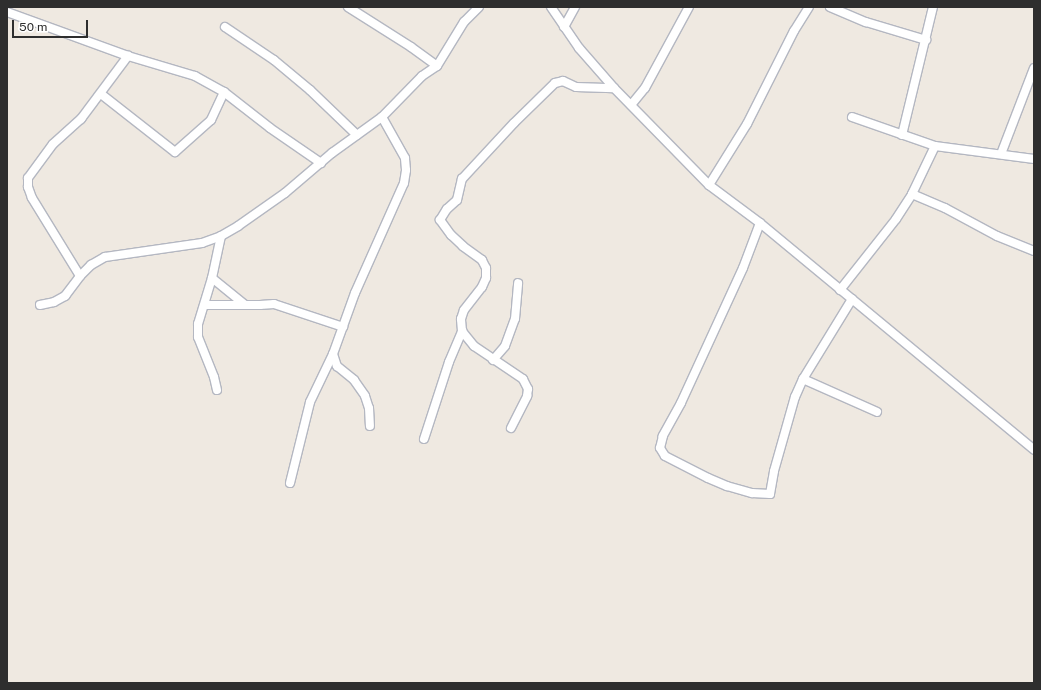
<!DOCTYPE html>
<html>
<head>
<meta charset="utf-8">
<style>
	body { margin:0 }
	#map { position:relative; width:1041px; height:690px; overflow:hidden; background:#efe9e1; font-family:"Public Sans",sans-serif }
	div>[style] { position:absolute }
	.roads { filter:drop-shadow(1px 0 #b4b7c1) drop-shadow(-1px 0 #b4b7c1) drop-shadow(0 1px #b4b7c1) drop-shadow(0 -1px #b4b7c1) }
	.street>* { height:8px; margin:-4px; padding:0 4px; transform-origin:4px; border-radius:4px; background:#fff }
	span { translate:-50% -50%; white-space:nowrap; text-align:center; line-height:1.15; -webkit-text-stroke:3px #fff; paint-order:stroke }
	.frame { position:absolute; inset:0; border:8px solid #2e2e2e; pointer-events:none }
	.scale { position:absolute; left:12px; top:20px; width:76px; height:18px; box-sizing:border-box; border:2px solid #2e2e2e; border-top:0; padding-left:5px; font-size:12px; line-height:14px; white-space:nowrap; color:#2e2e2e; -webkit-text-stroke:3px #fff; paint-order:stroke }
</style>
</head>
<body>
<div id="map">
	<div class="roads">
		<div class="street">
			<i style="left:348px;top:7px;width:75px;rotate:32.4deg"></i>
			<i style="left:411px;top:47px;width:32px;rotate:36deg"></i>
			<i style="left:551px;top:7px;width:50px;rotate:55.7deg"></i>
			<i style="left:579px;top:48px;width:53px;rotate:48.8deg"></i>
			<i style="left:614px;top:88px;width:136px;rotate:45.6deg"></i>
			<i style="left:709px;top:185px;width:64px;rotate:36.7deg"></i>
			<i style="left:760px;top:223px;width:356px;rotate:39.6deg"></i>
			<i style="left:830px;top:7px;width:39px;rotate:23deg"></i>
			<i style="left:866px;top:22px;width:63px;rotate:16.7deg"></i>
			<i style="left:7px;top:12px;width:129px;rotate:20deg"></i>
			<i style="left:128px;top:56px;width:70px;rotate:16.6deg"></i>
			<i style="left:195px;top:76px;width:33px;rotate:29deg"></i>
			<i style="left:224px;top:92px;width:58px;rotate:38deg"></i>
			<i style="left:270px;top:128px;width:62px;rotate:34.5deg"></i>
			<i style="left:225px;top:27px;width:59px;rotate:34deg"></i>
			<i style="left:274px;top:60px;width:47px;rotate:39.8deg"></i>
			<i style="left:310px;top:90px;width:65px;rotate:43.8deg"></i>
			<i style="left:564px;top:27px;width:23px;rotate:-61deg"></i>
			<i style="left:101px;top:94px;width:94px;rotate:38.1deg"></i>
			<i style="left:175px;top:152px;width:48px;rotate:-41.6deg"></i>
			<i style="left:211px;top:120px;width:31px;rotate:-65deg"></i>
			<i style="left:631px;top:105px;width:22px;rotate:-51deg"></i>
			<i style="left:645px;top:88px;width:92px;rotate:-61.5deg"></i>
			<i style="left:852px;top:117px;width:88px;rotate:19.3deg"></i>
			<i style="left:935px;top:146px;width:100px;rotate:7.5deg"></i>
			<i style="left:902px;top:135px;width:132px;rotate:-76.4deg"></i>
			<i style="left:1001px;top:154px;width:92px;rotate:-69deg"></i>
			<i style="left:709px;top:185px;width:72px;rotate:-58.1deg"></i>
			<i style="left:747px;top:124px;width:104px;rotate:-63.2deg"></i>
			<i style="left:794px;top:31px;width:28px;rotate:-58deg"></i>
			<i style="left:912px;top:194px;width:36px;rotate:23deg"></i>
			<i style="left:945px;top:208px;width:59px;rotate:28.3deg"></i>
			<i style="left:997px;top:236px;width:40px;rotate:22deg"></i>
			<i style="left:760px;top:223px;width:48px;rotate:110.7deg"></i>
			<i style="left:743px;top:268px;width:149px;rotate:114.7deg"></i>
			<i style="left:681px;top:403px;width:38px;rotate:119deg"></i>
			<i style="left:663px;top:436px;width:12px;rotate:104deg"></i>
			<i style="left:660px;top:448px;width:9px;rotate:58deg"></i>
			<i style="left:665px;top:456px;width:48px;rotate:27.1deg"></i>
			<i style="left:708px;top:478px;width:21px;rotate:23deg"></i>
			<i style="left:727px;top:486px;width:26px;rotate:16deg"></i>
			<i style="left:752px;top:493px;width:18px;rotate:3deg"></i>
			<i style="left:770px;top:494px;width:23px;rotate:-80deg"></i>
			<i style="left:774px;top:471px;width:77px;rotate:-74.2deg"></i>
			<i style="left:795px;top:397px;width:20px;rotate:-66deg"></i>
			<i style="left:803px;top:379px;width:94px;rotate:-58.5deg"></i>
			<i style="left:80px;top:276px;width:92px;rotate:-121.6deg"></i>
			<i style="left:32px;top:198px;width:12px;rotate:-110deg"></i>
			<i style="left:28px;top:187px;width:9px;rotate:-90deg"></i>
			<i style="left:28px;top:178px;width:42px;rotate:-53.7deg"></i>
			<i style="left:53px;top:144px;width:38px;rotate:-42deg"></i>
			<i style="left:81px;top:119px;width:79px;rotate:-53.3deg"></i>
			<i style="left:212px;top:278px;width:41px;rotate:39.1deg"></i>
			<i style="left:840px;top:290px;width:90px;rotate:-51.7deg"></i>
			<i style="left:896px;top:219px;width:30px;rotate:-57deg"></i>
			<i style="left:912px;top:194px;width:53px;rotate:-64.4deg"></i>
			<i style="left:40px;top:305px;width:14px;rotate:-12deg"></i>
			<i style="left:54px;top:302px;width:13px;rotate:-29deg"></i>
			<i style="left:65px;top:296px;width:25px;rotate:-53deg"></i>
			<i style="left:80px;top:276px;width:16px;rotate:-45deg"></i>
			<i style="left:91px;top:265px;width:16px;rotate:-30deg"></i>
			<i style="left:105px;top:257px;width:98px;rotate:-8.2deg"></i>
			<i style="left:202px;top:243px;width:20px;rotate:-20deg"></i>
			<i style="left:221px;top:236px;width:20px;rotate:-30deg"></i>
			<i style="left:238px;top:226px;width:57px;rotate:-35.1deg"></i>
			<i style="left:285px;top:193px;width:62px;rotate:-40.4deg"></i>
			<i style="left:332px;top:153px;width:62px;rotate:-35.8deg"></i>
			<i style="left:382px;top:117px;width:57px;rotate:-45.7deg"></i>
			<i style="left:422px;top:76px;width:18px;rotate:-34deg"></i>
			<i style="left:437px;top:66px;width:52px;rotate:-58.5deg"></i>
			<i style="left:464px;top:22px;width:21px;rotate:-45deg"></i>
			<i style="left:205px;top:305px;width:55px"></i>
			<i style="left:260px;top:305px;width:14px;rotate:-4deg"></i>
			<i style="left:274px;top:304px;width:73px;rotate:18.4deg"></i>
			<i style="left:333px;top:354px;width:13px;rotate:72deg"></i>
			<i style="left:337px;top:366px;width:22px;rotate:39deg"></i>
			<i style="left:354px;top:380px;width:19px;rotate:55deg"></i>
			<i style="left:365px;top:396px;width:13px;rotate:72deg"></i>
			<i style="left:369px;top:408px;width:18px;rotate:87deg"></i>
			<i style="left:493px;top:360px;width:18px;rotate:-49deg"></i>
			<i style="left:505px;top:346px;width:29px;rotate:-70deg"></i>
			<i style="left:515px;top:319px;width:36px;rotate:-85deg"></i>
			<i style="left:803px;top:379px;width:81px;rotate:24deg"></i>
			<i style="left:217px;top:390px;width:13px;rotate:-103deg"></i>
			<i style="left:214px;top:377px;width:43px;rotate:-111.8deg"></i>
			<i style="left:198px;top:337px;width:13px;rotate:-90deg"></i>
			<i style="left:198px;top:324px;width:48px;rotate:-73.1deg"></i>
			<i style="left:212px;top:278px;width:43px;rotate:-77.9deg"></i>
			<i style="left:511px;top:428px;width:36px;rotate:-63deg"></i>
			<i style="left:527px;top:396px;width:7px;rotate:-82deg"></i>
			<i style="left:528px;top:389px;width:11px;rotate:-117deg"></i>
			<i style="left:523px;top:379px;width:59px;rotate:-146deg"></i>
			<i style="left:474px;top:346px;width:19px;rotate:-129deg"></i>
			<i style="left:462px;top:331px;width:12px;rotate:-95deg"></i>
			<i style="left:461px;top:319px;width:9px;rotate:-72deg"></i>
			<i style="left:464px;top:310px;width:29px;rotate:-52deg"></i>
			<i style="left:482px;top:287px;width:10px;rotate:-66deg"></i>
			<i style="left:486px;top:278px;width:10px;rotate:-90deg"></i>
			<i style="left:486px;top:268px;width:9px;rotate:-117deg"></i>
			<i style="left:482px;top:260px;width:24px;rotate:-144deg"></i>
			<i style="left:463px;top:246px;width:16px;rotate:-137deg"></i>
			<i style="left:451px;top:235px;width:19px;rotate:-126deg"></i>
			<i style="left:440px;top:220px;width:13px;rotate:-58deg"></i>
			<i style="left:447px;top:209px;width:13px;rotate:-42deg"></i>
			<i style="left:457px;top:200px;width:22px;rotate:-77deg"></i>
			<i style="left:462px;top:179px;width:76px;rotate:-47.1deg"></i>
			<i style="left:514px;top:123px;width:57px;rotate:-44.3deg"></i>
			<i style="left:555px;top:83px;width:8px;rotate:-14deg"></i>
			<i style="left:563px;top:81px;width:14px;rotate:25deg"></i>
			<i style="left:576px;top:87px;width:38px;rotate:2deg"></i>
			<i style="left:424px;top:439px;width:81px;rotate:-72deg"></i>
			<i style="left:449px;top:362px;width:34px;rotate:-67deg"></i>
			<i style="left:290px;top:483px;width:83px;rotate:-76.1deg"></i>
			<i style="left:310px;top:402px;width:53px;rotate:-64.4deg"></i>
			<i style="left:333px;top:354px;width:65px;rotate:-70.2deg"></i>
			<i style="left:355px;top:293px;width:120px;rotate:-66deg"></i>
			<i style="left:404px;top:183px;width:13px;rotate:-81deg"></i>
			<i style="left:406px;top:170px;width:12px;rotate:-95deg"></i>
			<i style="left:405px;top:158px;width:47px;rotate:-119.3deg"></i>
		</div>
	</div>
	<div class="frame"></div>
	<div class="scale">50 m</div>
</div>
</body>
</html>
